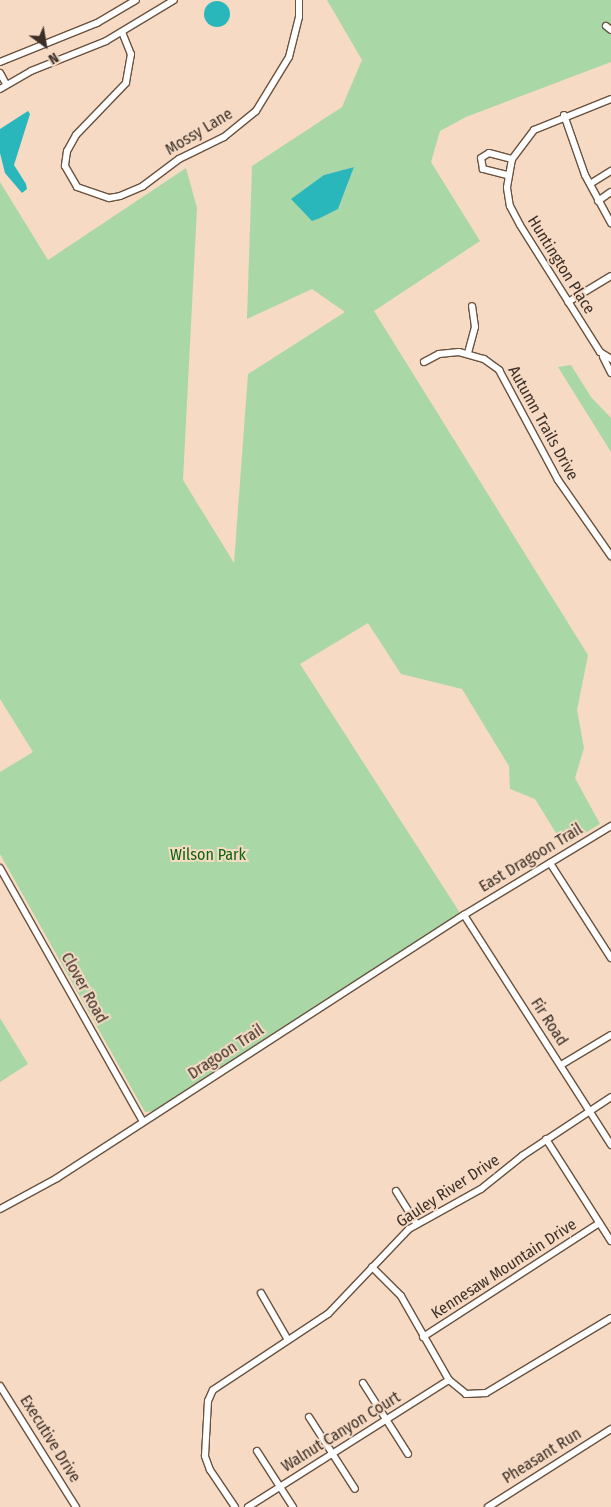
<!DOCTYPE html>
<html>
<head>
<meta charset="utf-8">
<style>
	body { margin:0 }
	#map { position:relative; width:611px; height:1507px; overflow:hidden; background:#f6dac4; font-family:"Fira Sans Condensed",sans-serif }
	div>[style] { position:absolute }
	.green>* { inset:0; background:#aad7a6 }
	.water>* { inset:0; background:#2ab7bc }
	.round { border-radius:50% }
	.roads { filter:drop-shadow(1px 0 #69523f) drop-shadow(-1px 0 #69523f) drop-shadow(0 1px #69523f) drop-shadow(0 -1px #69523f) }
	.minor>* { height:6px; margin:-3px; padding:0 3px; transform-origin:3px; border-radius:3px; background:#fff }
	span { translate:-50% -50%; white-space:nowrap; text-align:center; line-height:1.15; -webkit-text-stroke:4px #f6dac4; paint-order:stroke }
	.street-label { font-size:16px; color:#3b3028 }
	.park-label { font-size:16px; color:#0c660e }
	.north { position:absolute; left:20px; top:20px; width:50px; height:50px; -webkit-text-stroke:4px #f6dac4; paint-order:stroke; rotate:148deg; font-size:14px; font-weight:700; line-height:20px; text-align:center; color:#3b3028 }
	.north::after { content:''; display:block; margin:auto; width:18px; height:22px; background:#3b3028; clip-path:polygon(50% 0,100% 100%,50% 72%,0 100%) }
</style>
</head>
<body>
<div id="map">
	<div class="green">
		<i style="clip-path:polygon(evenodd,327px 0,611px 0,611px 62px,466px 117px,440px 131px,431px 162px,480px 241px,374px 311px,588px 655px,577px 710px,584px 748px,575px 778px,600px 824px,564px 846px,535px 799px,510px 789px,509px 766px,462px 689px,401px 674px,368px 623px,300px 664px,460px 913px,155px 1111px,145px 1112px,0 854px,0 772px,33px 752px,0 699px,0 182px,48px 260px,186px 168px,197px 208px,183px 480px,234px 563px,248px 374px,345px 312px,312px 289px,247px 319px,252px 166px,342px 107px,362px 60px,327px 0,354px 167px,338px 209px,312px 221px,324px 175px,354px 167px)"></i>
		<i style="clip-path:polygon(571px 365px,591px 397px,611px 418px,611px 452px,558px 367px)"></i>
		<i style="clip-path:polygon(0 1018px,28px 1064px,0 1082px)"></i>
	</div>
	<div class="water">
		<i class="round" style="left:204px;top:1px;width:26px;height:26px"></i>
		<i style="clip-path:polygon(28px 111px,30px 114px,14px 165px,26px 184px,27px 189px,22px 193px,5px 173px,0 153px,0 129px)"></i>
		<i style="clip-path:polygon(354px 167px,338px 209px,320px 218px,312px 221px,291px 199px,324px 175px)"></i>
	</div>
	<div class="roads">
		<div class="minor">
			<i style="left:606px;top:26px;width:6px;rotate:39deg"></i>
			<i style="left:122px;top:32px;width:24px;rotate:68deg"></i>
			<i style="left:131px;top:54px;width:29px;rotate:100deg"></i>
			<i style="left:126px;top:83px;width:72px;rotate:133.9deg"></i>
			<i style="left:76px;top:135px;width:18px;rotate:119deg"></i>
			<i style="left:67px;top:151px;width:15px;rotate:98deg"></i>
			<i style="left:65px;top:166px;width:24px;rotate:60deg"></i>
			<i style="left:77px;top:187px;width:34px;rotate:19deg"></i>
			<i style="left:109px;top:198px;width:11px;rotate:-10deg"></i>
			<i style="left:120px;top:196px;width:25px;rotate:-23deg"></i>
			<i style="left:143px;top:186px;width:45px;rotate:-36.9deg"></i>
			<i style="left:179px;top:159px;width:50px;rotate:-26.1deg"></i>
			<i style="left:224px;top:137px;width:41px;rotate:-39.1deg"></i>
			<i style="left:256px;top:111px;width:63px;rotate:-58.6deg"></i>
			<i style="left:289px;top:57px;width:41px;rotate:-76deg"></i>
			<i style="left:299px;top:17px;width:17px;rotate:-90deg"></i>
			<i style="left:0;top:62px;width:105px;rotate:-21.9deg"></i>
			<i style="left:97px;top:23px;width:45px;rotate:-30.5deg"></i>
			<i style="left:0;top:73px;width:13px;rotate:61deg"></i>
			<i style="left:0;top:89px;width:36px;rotate:-30deg"></i>
			<i style="left:31px;top:71px;width:81px;rotate:-21.8deg"></i>
			<i style="left:106px;top:41px;width:79px;rotate:-31.1deg"></i>
			<i style="left:611px;top:99px;width:83px;rotate:158.1deg"></i>
			<i style="left:534px;top:130px;width:36px;rotate:127deg"></i>
			<i style="left:512px;top:159px;width:29px;rotate:100deg"></i>
			<i style="left:507px;top:188px;width:18px;rotate:81deg"></i>
			<i style="left:510px;top:206px;width:21px;rotate:62deg"></i>
			<i style="left:520px;top:225px;width:150px;rotate:57.8deg"></i>
			<i style="left:600px;top:352px;width:13px;rotate:32deg"></i>
			<i style="left:564px;top:115px;width:64px;rotate:70.7deg"></i>
			<i style="left:585px;top:175px;width:55px;rotate:61.6deg"></i>
			<i style="left:507px;top:175px;width:25px;rotate:-166deg"></i>
			<i style="left:483px;top:169px;width:11px;rotate:-100deg"></i>
			<i style="left:481px;top:158px;width:9px;rotate:-32deg"></i>
			<i style="left:489px;top:153px;width:24px;rotate:15deg"></i>
			<i style="left:590px;top:184px;width:25px;rotate:-32deg"></i>
			<i style="left:598px;top:201px;width:16px;rotate:-35deg"></i>
			<i style="left:568px;top:302px;width:50px;rotate:-31.2deg"></i>
			<i style="left:468px;top:353px;width:27px;rotate:-75deg"></i>
			<i style="left:475px;top:327px;width:21px;rotate:-98deg"></i>
			<i style="left:603px;top:357px;width:18px;rotate:63deg"></i>
			<i style="left:424px;top:362px;width:17px;rotate:-28deg"></i>
			<i style="left:439px;top:354px;width:20px;rotate:-6deg"></i>
			<i style="left:459px;top:352px;width:26px;rotate:16deg"></i>
			<i style="left:484px;top:359px;width:19px;rotate:36deg"></i>
			<i style="left:499px;top:370px;width:125px;rotate:61.8deg"></i>
			<i style="left:558px;top:480px;width:93px;rotate:55.1deg"></i>
			<i style="left:550px;top:863px;width:113px;rotate:57.3deg"></i>
			<i style="left:0;top:868px;width:291px;rotate:60.6deg"></i>
			<i style="left:464px;top:915px;width:273px;rotate:57.4deg"></i>
			<i style="left:561px;top:1065px;width:58px;rotate:-31deg"></i>
			<i style="left:546px;top:1139px;width:121px;rotate:57.5deg"></i>
			<i style="left:396px;top:1191px;width:39px;rotate:58deg"></i>
			<i style="left:0;top:1209px;width:65px;rotate:-28.5deg"></i>
			<i style="left:57px;top:1178px;width:485px;rotate:-32.9deg"></i>
			<i style="left:464px;top:915px;width:172px;rotate:-31.2deg"></i>
			<i style="left:372px;top:1267px;width:41px;rotate:45deg"></i>
			<i style="left:401px;top:1296px;width:97px;rotate:60.3deg"></i>
			<i style="left:449px;top:1380px;width:22px;rotate:39deg"></i>
			<i style="left:466px;top:1394px;width:20px;rotate:-3deg"></i>
			<i style="left:486px;top:1393px;width:146px;rotate:-31deg"></i>
			<i style="left:261px;top:1293px;width:54px;rotate:60.1deg"></i>
			<i style="left:423px;top:1337px;width:210px;rotate:-32.9deg"></i>
			<i style="left:363px;top:1383px;width:84px;rotate:57.6deg"></i>
			<i style="left:0;top:1386px;width:143px;rotate:57.9deg"></i>
			<i style="left:309px;top:1417px;width:85px;rotate:57.4deg"></i>
			<i style="left:257px;top:1451px;width:67px;rotate:57.3deg"></i>
			<i style="left:235px;top:1507px;width:45px;rotate:-124deg"></i>
			<i style="left:210px;top:1470px;width:15px;rotate:-110deg"></i>
			<i style="left:205px;top:1456px;width:55px;rotate:-86.9deg"></i>
			<i style="left:208px;top:1401px;width:12px;rotate:-66deg"></i>
			<i style="left:213px;top:1390px;width:138px;rotate:-33.5deg"></i>
			<i style="left:328px;top:1314px;width:117px;rotate:-46.4deg"></i>
			<i style="left:409px;top:1229px;width:82px;rotate:-29.1deg"></i>
			<i style="left:481px;top:1189px;width:53px;rotate:-38.8deg"></i>
			<i style="left:522px;top:1156px;width:107px;rotate:-33.5deg"></i>
			<i style="left:248px;top:1507px;width:238px;rotate:-32.3deg"></i>
			<i style="left:488px;top:1507px;width:146px;rotate:-32.4deg"></i>
		</div>
	</div>
	<div class="street-label">
		<span style="left:199px;top:132px;rotate:-31deg">Mossy Lane</span>
		<span style="left:561px;top:265px;rotate:58deg">Huntington Place</span>
		<span style="left:543px;top:423px;rotate:61deg">Autumn Trails Drive</span>
		<span style="left:531px;top:858px;rotate:-31deg">East Dragoon Trail</span>
		<span style="left:84px;top:988px;rotate:61deg">Clover Road</span>
		<span style="left:549px;top:1022px;rotate:57deg">Fir Road</span>
		<span style="left:226px;top:1052px;rotate:-33deg">Dragoon Trail</span>
		<span style="left:448px;top:1191px;rotate:-33deg">Gauley River Drive</span>
		<span style="left:504px;top:1269px;rotate:-33deg">Kennesaw Mountain Drive</span>
		<span style="left:341px;top:1432px;rotate:-32deg">Walnut Canyon Court</span>
		<span style="left:50px;top:1439px;rotate:58deg">Executive Drive</span>
		<span style="left:542px;top:1456px;rotate:-32deg">Pheasant Run</span>
	</div>
	<div class="park-label">
		<span style="left:208px;top:855px">Wilson Park</span>
	</div>
	<div class="north">N</div>
</div>
</body>
</html>
